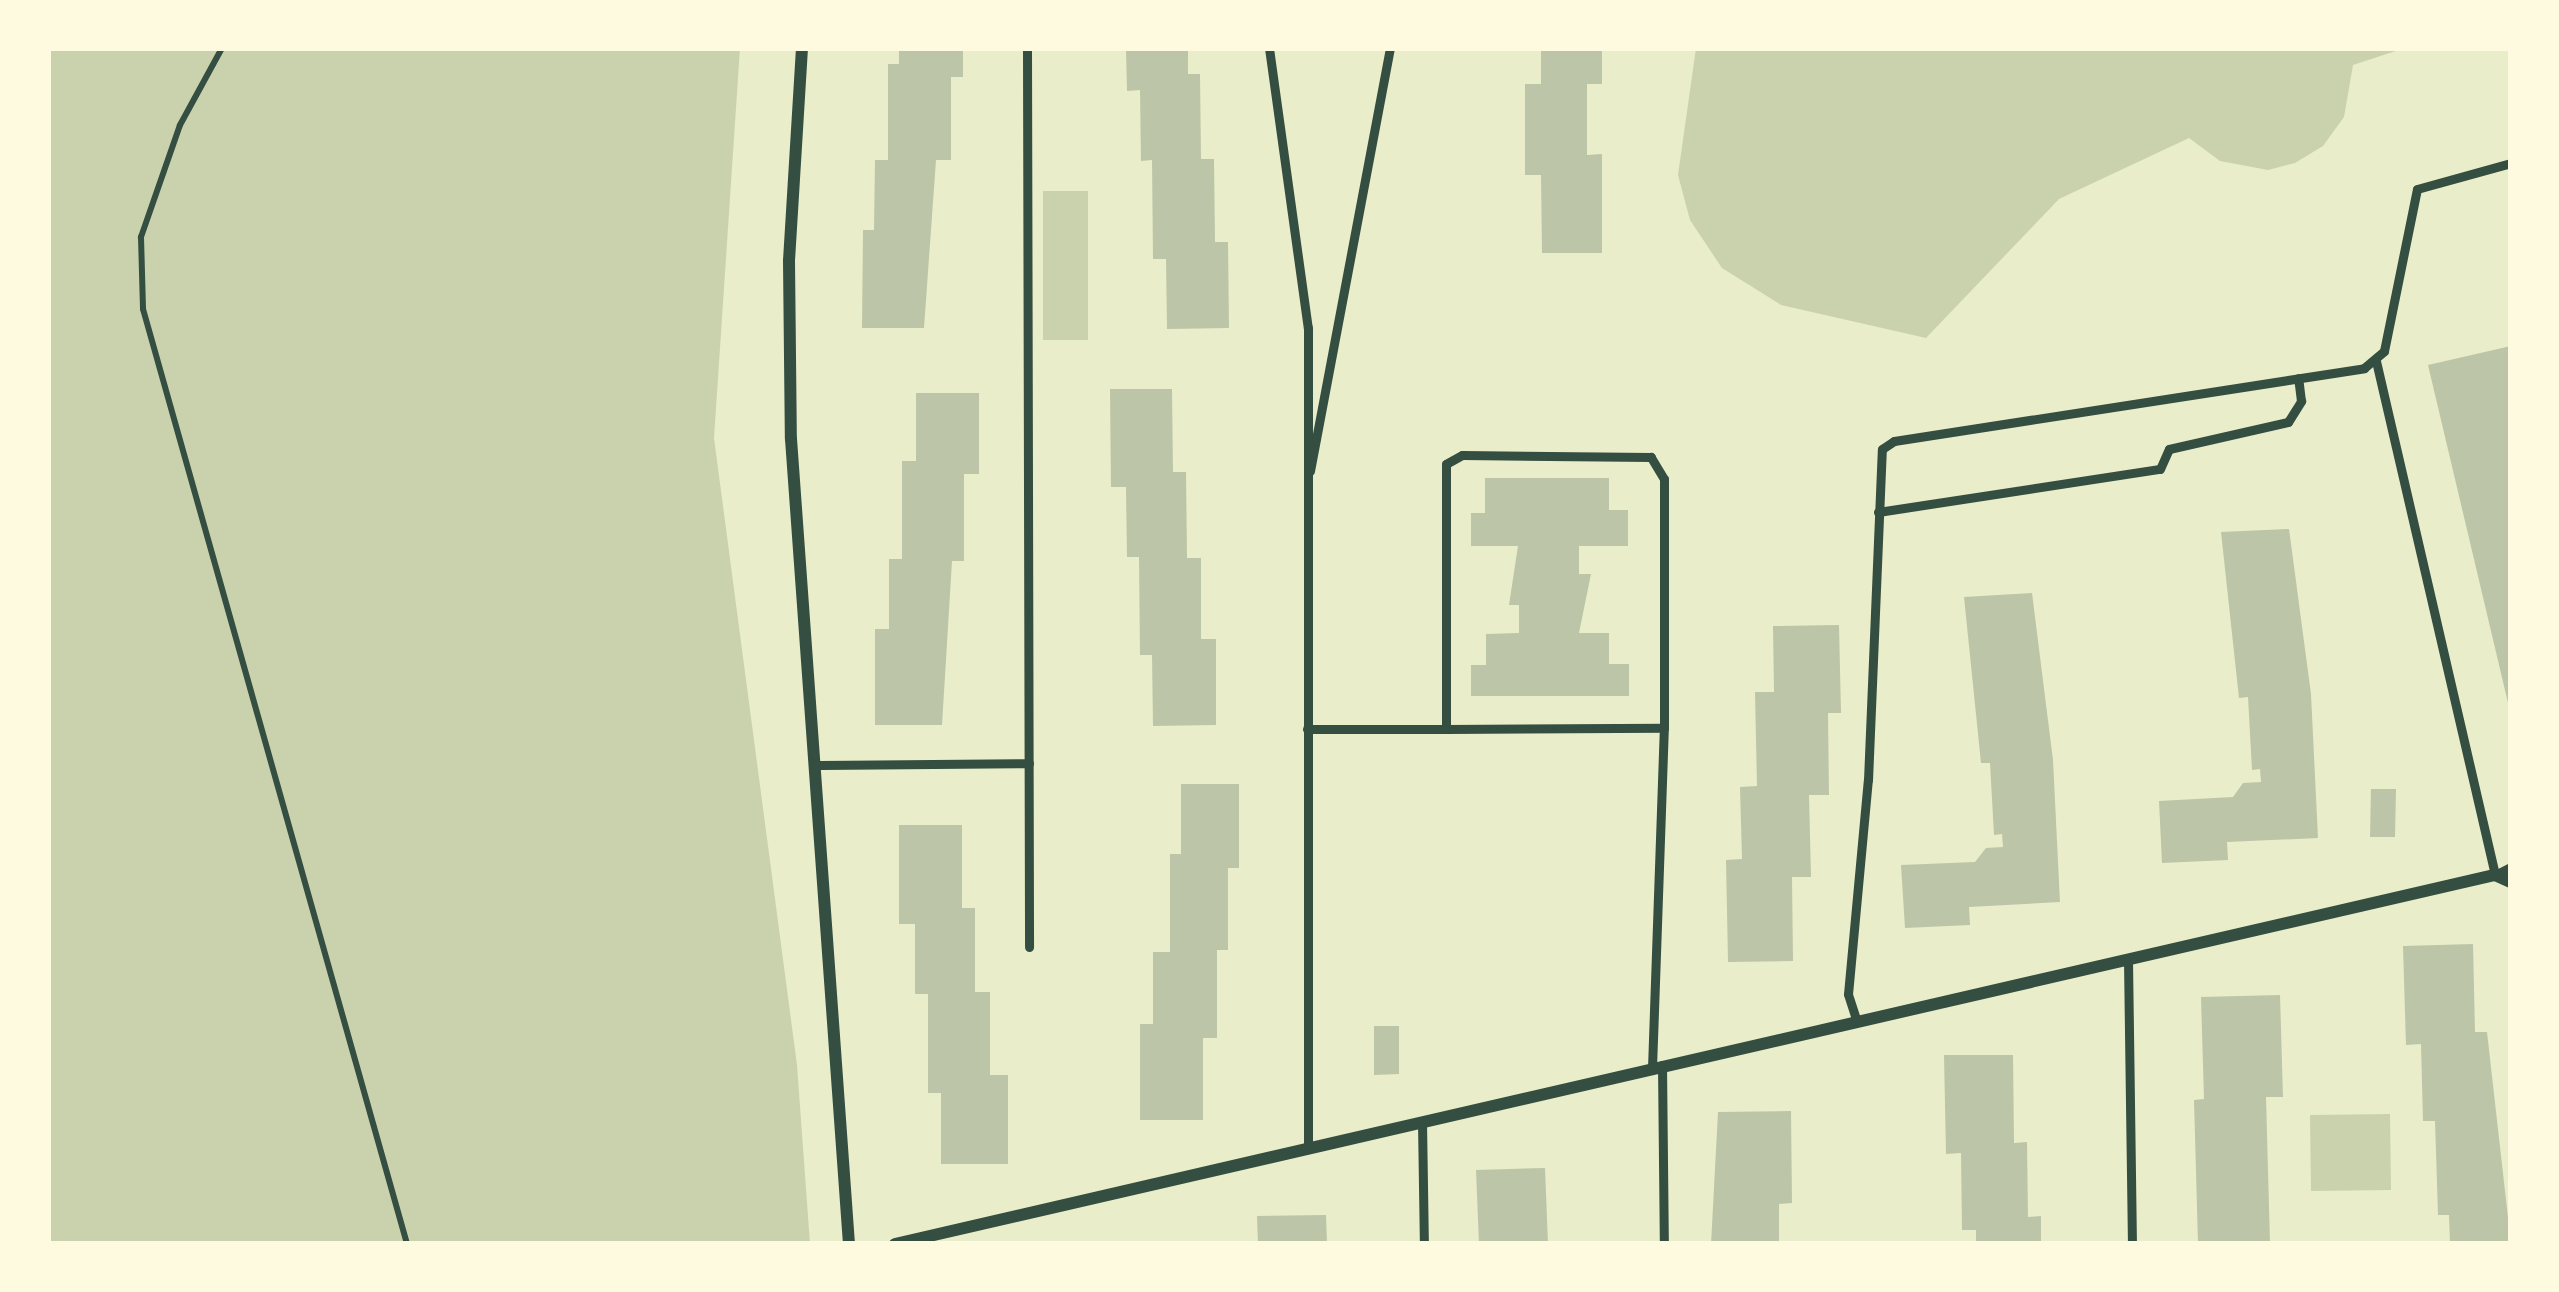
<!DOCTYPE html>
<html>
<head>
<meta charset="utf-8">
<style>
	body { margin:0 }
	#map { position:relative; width:2559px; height:1292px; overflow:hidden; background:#e9edc9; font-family:Ubuntu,sans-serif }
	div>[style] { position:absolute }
	.green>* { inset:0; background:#cad2ad }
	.building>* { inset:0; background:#bcc5a7 }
	.path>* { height:6px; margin:-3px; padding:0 3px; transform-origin:3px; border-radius:3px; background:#344e41 }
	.service>* { height:9px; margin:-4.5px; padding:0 4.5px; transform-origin:4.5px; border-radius:4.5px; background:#344e41 }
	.minor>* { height:12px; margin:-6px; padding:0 6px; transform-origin:6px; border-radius:6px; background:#344e41 }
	span { translate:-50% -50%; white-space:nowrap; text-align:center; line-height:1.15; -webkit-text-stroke:12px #fefae0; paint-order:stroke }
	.frame { position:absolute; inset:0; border:51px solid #fefae0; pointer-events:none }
</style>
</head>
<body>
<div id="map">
	<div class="green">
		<i style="clip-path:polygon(48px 48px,740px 48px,714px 438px,797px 1065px,810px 1244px,48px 1244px)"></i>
		<i style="clip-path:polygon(1696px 48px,2405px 48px,2353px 65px,2344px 117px,2323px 146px,2295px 163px,2268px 170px,2220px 161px,2189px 138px,2059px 199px,1926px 338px,1781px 305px,1722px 268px,1690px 220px,1678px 175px)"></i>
		<i style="clip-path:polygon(1043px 191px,1088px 191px,1088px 340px,1043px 340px)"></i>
		<i style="clip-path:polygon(2390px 1114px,2391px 1190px,2311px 1191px,2310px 1115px)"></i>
	</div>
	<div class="building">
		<i style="clip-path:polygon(899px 48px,963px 48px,963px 77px,951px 77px,951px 160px,936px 160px,924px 328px,862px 328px,863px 230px,874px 230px,875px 160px,888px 160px,888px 64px,899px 64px)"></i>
		<i style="clip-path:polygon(1126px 48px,1188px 48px,1188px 74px,1200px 74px,1201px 159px,1214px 159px,1215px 242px,1228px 242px,1229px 328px,1167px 329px,1166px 259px,1153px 259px,1152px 160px,1141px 161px,1140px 90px,1127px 91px)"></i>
		<i style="clip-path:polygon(1541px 48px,1602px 48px,1602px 84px,1587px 84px,1587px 155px,1602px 154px,1602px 253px,1542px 253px,1541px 175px,1525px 175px,1525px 84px,1541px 84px)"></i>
		<i style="clip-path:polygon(2511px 346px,2511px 707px,2509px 707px,2428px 365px)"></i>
		<i style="clip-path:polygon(1110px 389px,1172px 389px,1173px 472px,1186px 472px,1187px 558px,1201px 558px,1201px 639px,1216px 639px,1216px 725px,1153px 726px,1152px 655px,1140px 655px,1139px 557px,1127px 557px,1126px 487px,1111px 487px)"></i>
		<i style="clip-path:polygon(916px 393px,979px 393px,979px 474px,964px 474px,964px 561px,952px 561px,942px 725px,875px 725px,875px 629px,889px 629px,889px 559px,902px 559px,902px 461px,916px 461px)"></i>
		<i style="clip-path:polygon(1485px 478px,1609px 478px,1609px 510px,1628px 510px,1628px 546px,1579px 546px,1579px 574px,1591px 574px,1579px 633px,1609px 633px,1609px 664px,1629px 664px,1629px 696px,1471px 696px,1471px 665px,1486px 665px,1486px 634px,1519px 633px,1519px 605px,1509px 605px,1518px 546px,1471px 546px,1471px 513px,1485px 513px)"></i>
		<i style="clip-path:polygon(2289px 529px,2311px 694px,2318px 838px,2227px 842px,2228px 860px,2162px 863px,2159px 801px,2233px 797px,2243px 783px,2261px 782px,2260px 769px,2252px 770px,2248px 697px,2239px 698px,2221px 532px)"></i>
		<i style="clip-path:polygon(2032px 593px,2053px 760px,2060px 902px,1969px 907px,1970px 925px,1905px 928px,1901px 865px,1975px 862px,1986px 848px,2003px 847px,2002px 834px,1994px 835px,1990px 763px,1981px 763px,1964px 597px)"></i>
		<i style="clip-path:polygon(1839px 625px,1841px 713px,1828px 713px,1829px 795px,1809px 795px,1811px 877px,1792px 877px,1793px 961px,1728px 962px,1726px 860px,1742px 859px,1740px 787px,1757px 786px,1755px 692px,1774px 692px,1773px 626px)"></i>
		<i style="clip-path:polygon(1181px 784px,1239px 784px,1239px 868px,1228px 868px,1228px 950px,1217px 950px,1217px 1038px,1203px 1038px,1203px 1120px,1140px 1120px,1140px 1024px,1153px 1024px,1153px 952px,1170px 952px,1170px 854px,1181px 854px)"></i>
		<i style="clip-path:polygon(2371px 789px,2396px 789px,2395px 837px,2370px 837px)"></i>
		<i style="clip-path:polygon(899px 825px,962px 825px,962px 908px,975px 908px,975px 992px,990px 992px,990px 1075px,1008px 1075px,1008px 1164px,941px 1164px,941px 1093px,928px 1093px,928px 994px,915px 994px,915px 924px,899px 924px)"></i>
		<i style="clip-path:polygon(2473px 944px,2475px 1032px,2487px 1032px,2511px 1244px,2450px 1244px,2449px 1215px,2438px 1215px,2435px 1121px,2423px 1121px,2421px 1044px,2406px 1045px,2403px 946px)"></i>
		<i style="clip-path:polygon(2280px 995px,2283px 1097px,2266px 1097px,2270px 1244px,2198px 1244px,2194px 1100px,2204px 1099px,2201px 997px)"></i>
		<i style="clip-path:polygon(1374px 1026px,1399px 1026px,1399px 1074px,1374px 1075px)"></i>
		<i style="clip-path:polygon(1944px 1055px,2013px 1055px,2014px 1143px,2027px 1142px,2028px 1217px,2041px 1216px,2041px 1244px,1976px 1244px,1976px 1230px,1962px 1230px,1961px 1153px,1946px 1154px)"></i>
		<i style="clip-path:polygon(1791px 1111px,1792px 1203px,1779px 1204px,1779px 1244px,1711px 1244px,1718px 1112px)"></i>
		<i style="clip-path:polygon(1545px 1168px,1548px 1244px,1479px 1244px,1476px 1170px)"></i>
		<i style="clip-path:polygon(1326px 1215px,1327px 1244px,1258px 1244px,1257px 1216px)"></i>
	</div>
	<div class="path">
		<i style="left:222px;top:48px;width:88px;rotate:118.6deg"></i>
		<i style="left:180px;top:125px;width:119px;rotate:109.2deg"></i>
		<i style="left:141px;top:237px;width:72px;rotate:88.4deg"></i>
		<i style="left:143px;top:309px;width:972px;rotate:74.23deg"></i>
	</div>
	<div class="service">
		<i style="left:1027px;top:48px;width:899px;rotate:89.87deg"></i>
		<i style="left:1269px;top:48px;width:283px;rotate:82.1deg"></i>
		<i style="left:1308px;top:328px;width:821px;rotate:90deg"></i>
		<i style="left:2376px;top:361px;width:528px;rotate:76.96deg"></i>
		<i style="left:2495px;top:875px;width:18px;rotate:-27deg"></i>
		<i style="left:1310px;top:471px;width:430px;rotate:-79.3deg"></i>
		<i style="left:1878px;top:512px;width:285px;rotate:-8.7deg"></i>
		<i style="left:2160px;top:469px;width:22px;rotate:-66deg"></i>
		<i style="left:2169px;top:449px;width:122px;rotate:-12.8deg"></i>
		<i style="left:2288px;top:422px;width:25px;rotate:-58deg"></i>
		<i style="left:2301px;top:401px;width:23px;rotate:-97deg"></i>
		<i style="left:1307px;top:729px;width:139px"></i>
		<i style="left:1446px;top:729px;width:218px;rotate:-0.3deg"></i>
		<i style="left:1664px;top:728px;width:249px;rotate:-90deg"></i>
		<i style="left:1664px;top:479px;width:26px;rotate:-121deg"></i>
		<i style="left:1651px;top:457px;width:189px;rotate:-179.4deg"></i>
		<i style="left:1462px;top:455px;width:18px;rotate:151deg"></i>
		<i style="left:1446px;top:464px;width:265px;rotate:90deg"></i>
		<i style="left:820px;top:765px;width:209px;rotate:-0.5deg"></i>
		<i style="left:2128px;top:960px;width:284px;rotate:89.2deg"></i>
		<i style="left:1857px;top:1022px;width:29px;rotate:-108deg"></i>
		<i style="left:1848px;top:994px;width:215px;rotate:-84.7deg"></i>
		<i style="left:1868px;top:780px;width:331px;rotate:-87.6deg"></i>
		<i style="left:1882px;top:449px;width:14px;rotate:-34deg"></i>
		<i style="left:1894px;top:441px;width:476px;rotate:-8.8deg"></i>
		<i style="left:2364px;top:368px;width:26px;rotate:-40deg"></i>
		<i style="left:2384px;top:351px;width:165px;rotate:-78.5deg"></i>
		<i style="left:2417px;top:189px;width:98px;rotate:-15.5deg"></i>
		<i style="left:1662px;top:1065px;width:179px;rotate:89.4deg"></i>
		<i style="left:1652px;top:1068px;width:340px;rotate:-88deg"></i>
		<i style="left:1422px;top:1122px;width:122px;rotate:89.1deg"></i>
	</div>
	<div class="minor">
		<i style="left:802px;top:48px;width:213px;rotate:93.5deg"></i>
		<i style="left:789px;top:261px;width:178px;rotate:89.4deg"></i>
		<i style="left:791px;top:439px;width:807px;rotate:85.88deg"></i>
		<i style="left:895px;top:1244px;width:1642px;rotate:-12.99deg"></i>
		<i style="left:2495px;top:875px;width:17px;rotate:24deg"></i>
	</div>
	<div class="frame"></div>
</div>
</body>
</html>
